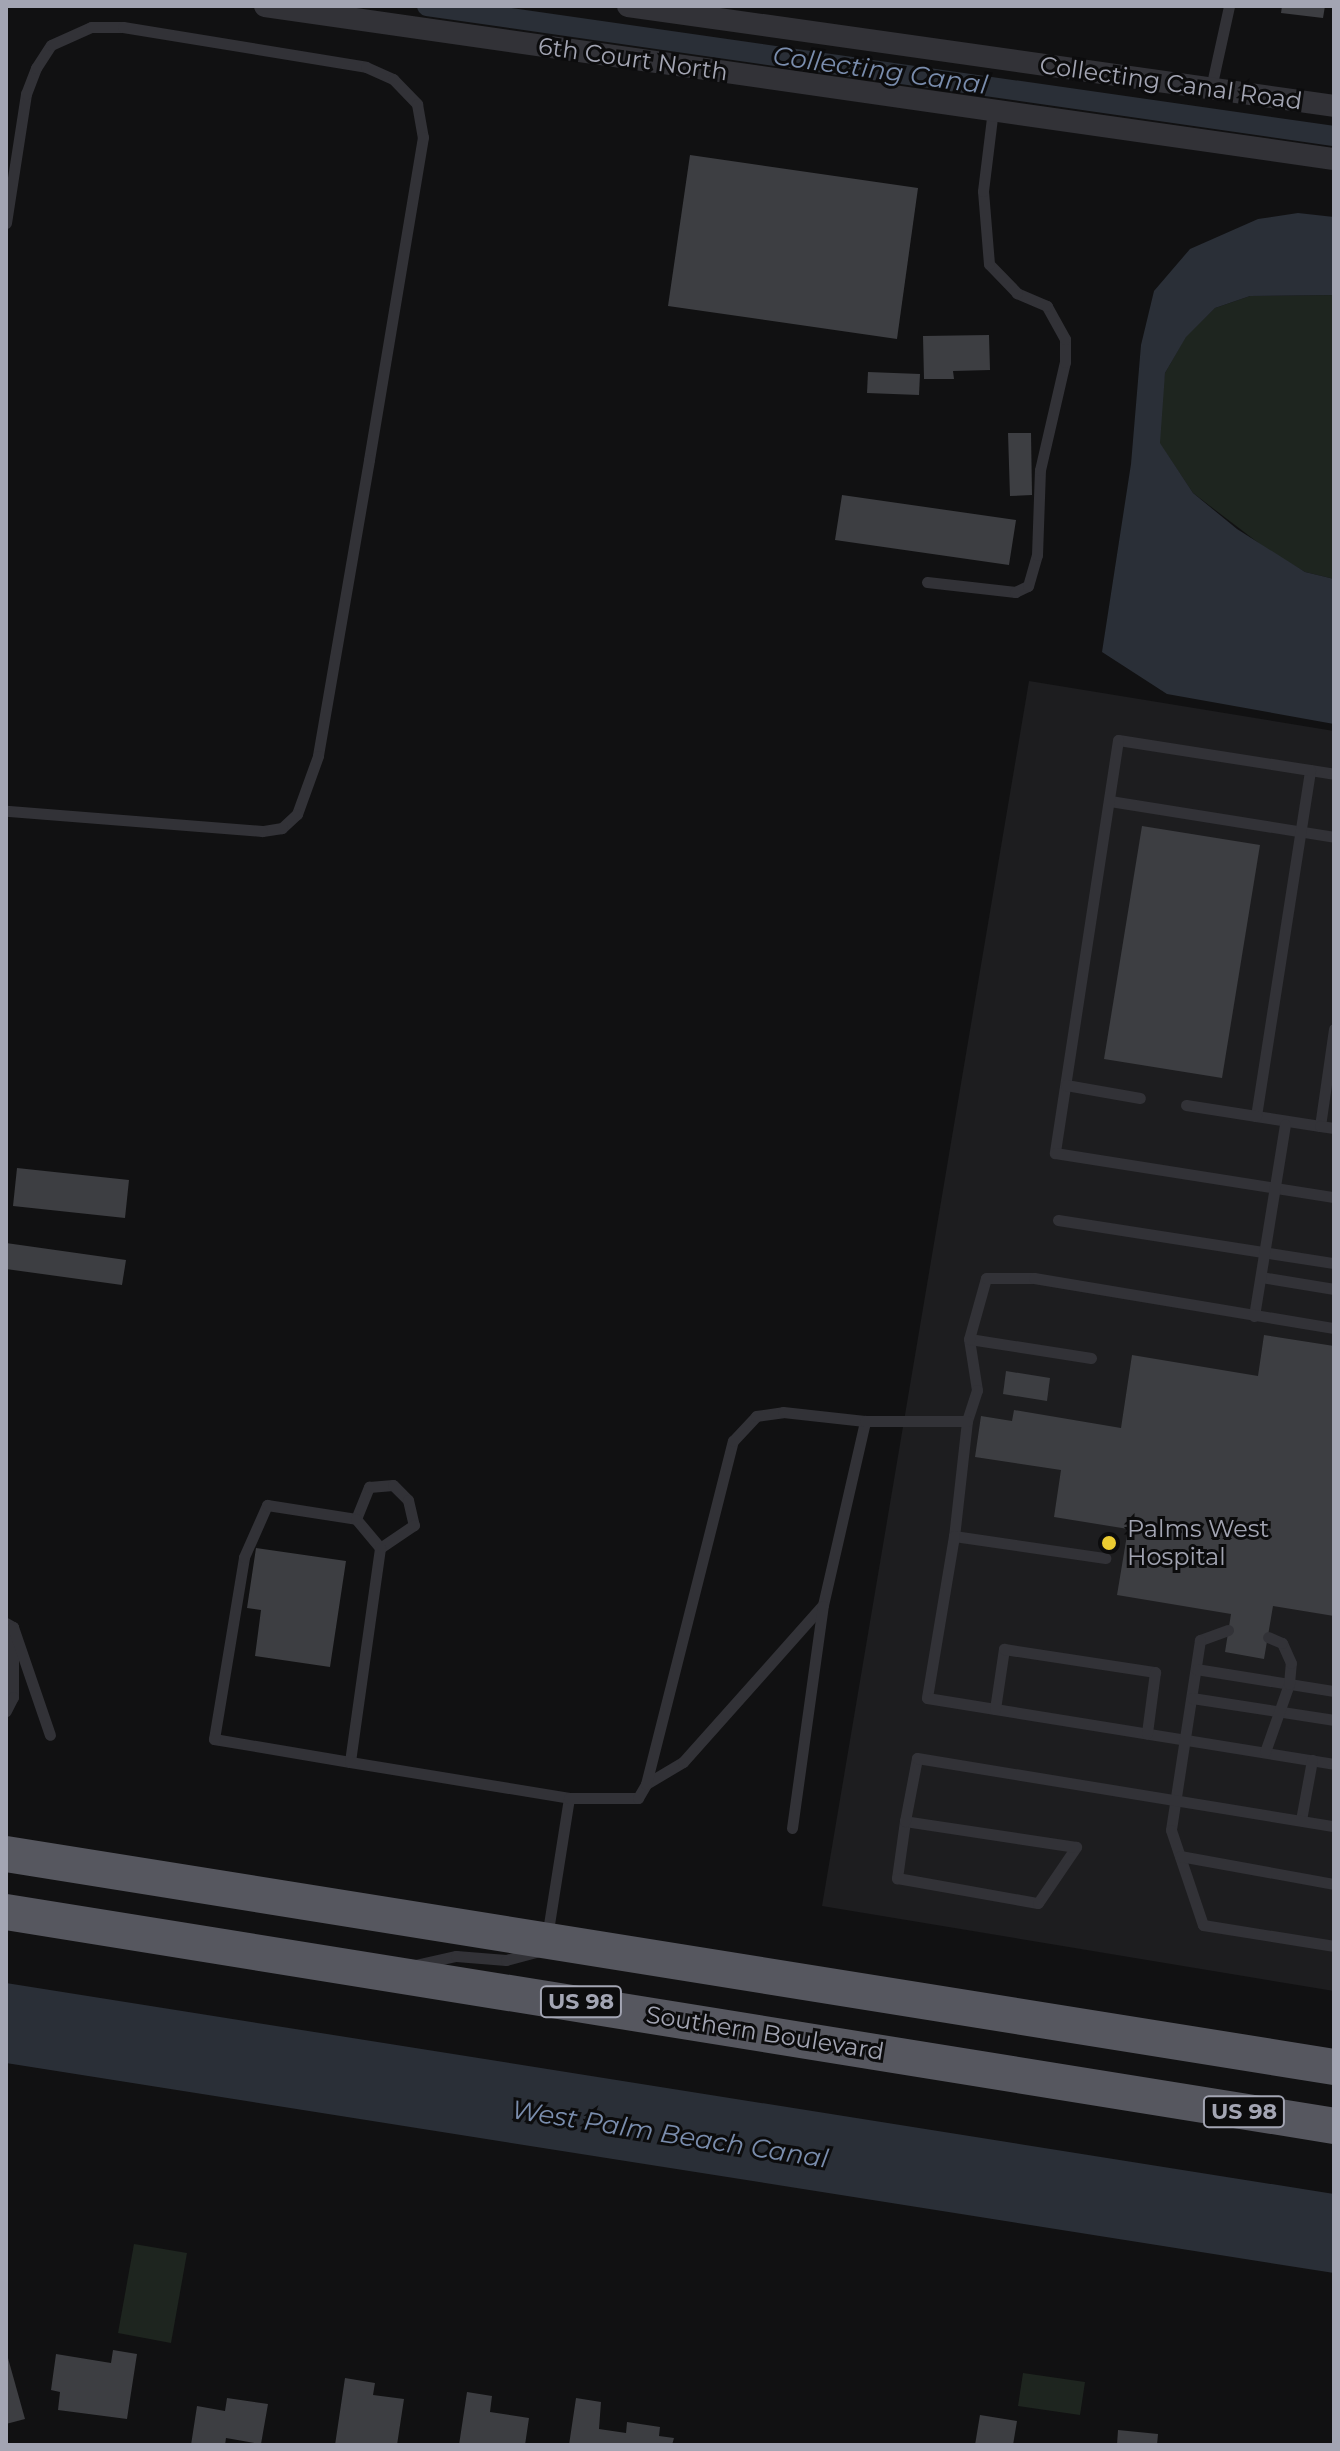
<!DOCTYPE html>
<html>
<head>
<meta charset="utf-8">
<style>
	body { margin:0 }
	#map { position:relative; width:1340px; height:2451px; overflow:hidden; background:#111112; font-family:Montserrat,sans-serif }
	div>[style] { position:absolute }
	.built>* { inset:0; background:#1d1d1f }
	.green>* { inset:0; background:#1e251f }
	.water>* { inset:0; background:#2a2f37 }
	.canal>* { height:20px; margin:-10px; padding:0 10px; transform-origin:10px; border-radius:10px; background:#2a2f37 }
	.building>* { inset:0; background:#3d3e42 }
	.service>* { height:11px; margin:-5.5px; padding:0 5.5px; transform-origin:5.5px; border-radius:5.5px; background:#323237 }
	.minor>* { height:22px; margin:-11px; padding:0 11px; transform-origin:11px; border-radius:11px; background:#323237 }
	.trunk>* { height:36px; margin:-18px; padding:0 18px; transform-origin:18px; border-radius:18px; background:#56575f }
	.dots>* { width:22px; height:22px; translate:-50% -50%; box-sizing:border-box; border:4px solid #0c0c0d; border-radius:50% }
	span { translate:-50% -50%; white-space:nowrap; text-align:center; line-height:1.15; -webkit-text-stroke:6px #0c0c0d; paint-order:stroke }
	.shield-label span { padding:2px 6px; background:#0c0c0d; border:2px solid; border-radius:6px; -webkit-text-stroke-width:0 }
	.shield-label { font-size:22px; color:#a3a5b3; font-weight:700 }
	.street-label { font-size:24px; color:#a3a5b3 }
	.poi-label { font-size:24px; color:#a3a5b3 }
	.left { translate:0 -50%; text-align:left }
	.water-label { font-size:26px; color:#7a8dad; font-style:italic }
	.frame { position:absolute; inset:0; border:8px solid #a3a5b3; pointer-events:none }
</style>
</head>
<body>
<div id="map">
	<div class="built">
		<i style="clip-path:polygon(1029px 681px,1334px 731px,1334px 1991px,822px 1906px)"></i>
	</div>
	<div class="green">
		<i style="clip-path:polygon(1334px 295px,1334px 579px,1305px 572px,1269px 551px,1193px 493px,1160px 444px,1159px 413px,1165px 373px,1186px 336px,1215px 308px,1250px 296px)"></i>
		<i style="clip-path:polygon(134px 2244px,187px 2253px,171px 2343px,118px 2333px)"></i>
		<i style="clip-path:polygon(1023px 2373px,1085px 2382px,1080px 2415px,1018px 2406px)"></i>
	</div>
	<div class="water">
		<i style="clip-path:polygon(1298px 213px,1334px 217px,1334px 295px,1250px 296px,1215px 308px,1186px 337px,1165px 373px,1160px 443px,1193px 493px,1237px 529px,1305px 572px,1334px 579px,1334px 724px,1167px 694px,1102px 652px,1131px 464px,1141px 345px,1154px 291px,1190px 249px,1258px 219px)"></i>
		<i style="clip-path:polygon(6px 1983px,1334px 2194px,1334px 2273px,6px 2063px)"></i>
	</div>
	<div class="canal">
		<i style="left:427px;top:6px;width:916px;rotate:8.16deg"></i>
	</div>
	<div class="building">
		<i style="clip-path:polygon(1282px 6px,1325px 6px,1323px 18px,1281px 13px)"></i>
		<i style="clip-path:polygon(690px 155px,918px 188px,897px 339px,668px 306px)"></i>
		<i style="clip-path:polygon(989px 335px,990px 370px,953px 371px,954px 379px,924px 379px,923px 336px)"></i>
		<i style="clip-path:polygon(868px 372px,920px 374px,919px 395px,867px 393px)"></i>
		<i style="clip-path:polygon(1008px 433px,1031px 433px,1032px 495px,1010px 496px)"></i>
		<i style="clip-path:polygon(842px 495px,1016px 520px,1009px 565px,835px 540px)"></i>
		<i style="clip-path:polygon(1142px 826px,1260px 845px,1222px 1078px,1104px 1059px)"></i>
		<i style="clip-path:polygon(17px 1168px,129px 1180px,125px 1218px,13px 1206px)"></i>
		<i style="clip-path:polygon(6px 1243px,126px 1260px,122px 1285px,6px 1269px)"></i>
		<i style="clip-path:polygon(1264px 1335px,1334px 1346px,1334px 1616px,1273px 1606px,1264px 1659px,1225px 1652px,1231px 1614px,1117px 1595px,1128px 1529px,1054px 1517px,1061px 1470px,975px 1457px,981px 1416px,1012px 1421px,1014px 1410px,1121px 1428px,1132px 1355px,1258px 1376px)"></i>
		<i style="clip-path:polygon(1006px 1371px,1050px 1378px,1047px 1401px,1003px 1394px)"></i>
		<i style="clip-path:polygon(256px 1548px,346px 1561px,330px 1667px,255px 1656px,261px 1610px,247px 1608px)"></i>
		<i style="clip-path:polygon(113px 2350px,137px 2354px,127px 2419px,58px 2410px,60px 2392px,51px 2390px,56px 2354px,111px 2363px)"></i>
		<i style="clip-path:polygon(6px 2351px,25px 2419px,6px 2424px)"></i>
		<i style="clip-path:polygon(345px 2378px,375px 2383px,373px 2395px,404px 2399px,397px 2445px,335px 2445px)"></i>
		<i style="clip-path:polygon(467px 2392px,492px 2396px,490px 2412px,529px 2418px,525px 2445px,459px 2445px)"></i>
		<i style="clip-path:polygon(227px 2398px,268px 2404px,261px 2444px,226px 2438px,225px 2445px,191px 2445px,197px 2406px,225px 2411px)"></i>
		<i style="clip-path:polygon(576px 2398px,601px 2402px,599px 2429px,626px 2433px,627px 2422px,660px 2427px,659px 2436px,674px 2438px,672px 2445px,569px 2445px)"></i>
		<i style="clip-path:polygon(980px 2415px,1017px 2421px,1013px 2445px,975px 2445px)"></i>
		<i style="clip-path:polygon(1118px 2430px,1158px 2434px,1157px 2445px,1117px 2445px)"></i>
	</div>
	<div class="service">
		<i style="left:1211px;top:88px;width:84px;rotate:-77.6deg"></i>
		<i style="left:6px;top:223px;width:131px;rotate:-81.2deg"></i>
		<i style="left:26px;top:94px;width:28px;rotate:-69deg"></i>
		<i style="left:36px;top:68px;width:27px;rotate:-57deg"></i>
		<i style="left:51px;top:45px;width:44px;rotate:-24.2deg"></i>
		<i style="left:91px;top:27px;width:32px"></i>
		<i style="left:123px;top:27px;width:246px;rotate:9.3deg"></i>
		<i style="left:366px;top:67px;width:30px;rotate:24deg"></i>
		<i style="left:393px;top:79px;width:35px;rotate:46deg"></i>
		<i style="left:417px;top:104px;width:34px;rotate:80deg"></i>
		<i style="left:423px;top:137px;width:327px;rotate:99.5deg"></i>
		<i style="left:369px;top:460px;width:300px;rotate:99.8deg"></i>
		<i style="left:318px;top:756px;width:62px;rotate:109.9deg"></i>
		<i style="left:297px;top:814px;width:21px;rotate:137deg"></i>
		<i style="left:282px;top:828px;width:20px;rotate:171deg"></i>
		<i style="left:262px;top:831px;width:257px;rotate:-175.5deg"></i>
		<i style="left:927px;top:582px;width:89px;rotate:6.5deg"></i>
		<i style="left:1015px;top:592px;width:14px;rotate:-25deg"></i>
		<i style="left:1028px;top:586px;width:32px;rotate:-74deg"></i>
		<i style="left:1037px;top:555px;width:85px;rotate:-88deg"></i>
		<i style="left:1040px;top:470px;width:111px;rotate:-77deg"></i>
		<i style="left:1065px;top:362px;width:23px;rotate:-90deg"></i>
		<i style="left:1065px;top:339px;width:38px;rotate:-119deg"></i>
		<i style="left:1047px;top:306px;width:33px;rotate:-157deg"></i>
		<i style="left:1017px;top:293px;width:40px;rotate:-134deg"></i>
		<i style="left:989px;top:264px;width:73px;rotate:-94.7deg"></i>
		<i style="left:983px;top:191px;width:82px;rotate:-83deg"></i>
		<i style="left:1310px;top:770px;width:24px;rotate:9deg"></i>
		<i style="left:1110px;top:801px;width:227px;rotate:9.1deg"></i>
		<i style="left:1334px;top:1029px;width:98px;rotate:98.2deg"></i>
		<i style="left:1320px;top:1126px;width:65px;rotate:-171.1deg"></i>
		<i style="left:1256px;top:1116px;width:350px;rotate:-81.1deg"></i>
		<i style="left:1310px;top:770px;width:194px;rotate:-171.1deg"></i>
		<i style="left:1118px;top:740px;width:418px;rotate:98.7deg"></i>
		<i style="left:1055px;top:1153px;width:282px;rotate:9deg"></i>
		<i style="left:1066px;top:1085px;width:75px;rotate:10deg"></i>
		<i style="left:1186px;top:1105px;width:71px;rotate:8.9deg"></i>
		<i style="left:1320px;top:1126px;width:14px;rotate:8deg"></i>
		<i style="left:1058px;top:1220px;width:279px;rotate:8.9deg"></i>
		<i style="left:1261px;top:1277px;width:74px;rotate:9.3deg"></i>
		<i style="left:1254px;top:1316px;width:194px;rotate:-80.8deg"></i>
		<i style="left:969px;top:1339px;width:52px;rotate:81.1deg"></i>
		<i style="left:977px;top:1390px;width:33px;rotate:108deg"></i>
		<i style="left:967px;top:1421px;width:116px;rotate:96.4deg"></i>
		<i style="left:954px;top:1536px;width:153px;rotate:8.3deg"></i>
		<i style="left:1091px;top:1358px;width:123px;rotate:-171.1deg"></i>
		<i style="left:969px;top:1339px;width:63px;rotate:-74.4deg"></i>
		<i style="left:986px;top:1278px;width:48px"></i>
		<i style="left:1034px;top:1278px;width:304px;rotate:9.5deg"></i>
		<i style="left:356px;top:1519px;width:35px;rotate:-68deg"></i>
		<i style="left:369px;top:1487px;width:24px;rotate:-5deg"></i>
		<i style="left:393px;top:1485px;width:21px;rotate:45deg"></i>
		<i style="left:408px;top:1500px;width:26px;rotate:77deg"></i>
		<i style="left:414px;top:1525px;width:41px;rotate:145.9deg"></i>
		<i style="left:954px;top:1536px;width:164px;rotate:99.5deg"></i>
		<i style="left:927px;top:1698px;width:412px;rotate:9.2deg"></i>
		<i style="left:6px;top:1623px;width:8px;rotate:30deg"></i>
		<i style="left:13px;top:1627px;width:70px;rotate:90deg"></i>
		<i style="left:13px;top:1697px;width:16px;rotate:117deg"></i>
		<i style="left:13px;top:1627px;width:114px;rotate:71.1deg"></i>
		<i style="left:1228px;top:1630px;width:30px;rotate:160deg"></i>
		<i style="left:1200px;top:1640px;width:192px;rotate:98.7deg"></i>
		<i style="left:1171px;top:1830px;width:100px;rotate:71.4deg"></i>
		<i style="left:1203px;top:1925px;width:133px;rotate:9.1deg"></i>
		<i style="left:1196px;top:1669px;width:140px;rotate:9.1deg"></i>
		<i style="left:1192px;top:1698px;width:144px;rotate:8.8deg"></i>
		<i style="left:995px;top:1709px;width:61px;rotate:-81.5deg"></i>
		<i style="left:1004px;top:1649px;width:153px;rotate:8.7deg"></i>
		<i style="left:1155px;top:1672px;width:62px;rotate:97.5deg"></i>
		<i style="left:1265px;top:1752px;width:72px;rotate:-70.6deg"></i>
		<i style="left:1289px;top:1684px;width:21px;rotate:-85deg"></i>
		<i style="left:1291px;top:1663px;width:22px;rotate:-114deg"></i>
		<i style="left:1282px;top:1643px;width:15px;rotate:-157deg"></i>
		<i style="left:350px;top:1762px;width:138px;rotate:-170.4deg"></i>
		<i style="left:214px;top:1739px;width:184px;rotate:-80.6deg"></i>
		<i style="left:244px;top:1557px;width:57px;rotate:-66.1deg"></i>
		<i style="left:267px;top:1505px;width:90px;rotate:8.9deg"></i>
		<i style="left:356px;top:1519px;width:38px;rotate:50deg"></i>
		<i style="left:380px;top:1548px;width:216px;rotate:98deg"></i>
		<i style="left:350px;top:1762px;width:222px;rotate:9.3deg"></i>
		<i style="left:569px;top:1798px;width:141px;rotate:99deg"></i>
		<i style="left:646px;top:1784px;width:43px;rotate:-30.7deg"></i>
		<i style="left:683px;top:1762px;width:210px;rotate:-48.3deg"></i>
		<i style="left:823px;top:1605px;width:189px;rotate:-77.1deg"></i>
		<i style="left:569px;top:1798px;width:69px"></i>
		<i style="left:638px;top:1798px;width:16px;rotate:-60deg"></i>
		<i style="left:646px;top:1784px;width:354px;rotate:-75.8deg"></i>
		<i style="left:733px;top:1441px;width:34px;rotate:-47deg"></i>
		<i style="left:756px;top:1416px;width:27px;rotate:-8deg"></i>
		<i style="left:783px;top:1412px;width:82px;rotate:6.3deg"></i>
		<i style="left:865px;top:1421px;width:102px"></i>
		<i style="left:1301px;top:1820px;width:61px;rotate:-79.6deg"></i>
		<i style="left:905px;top:1821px;width:58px;rotate:98deg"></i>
		<i style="left:897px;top:1878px;width:143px;rotate:10.1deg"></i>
		<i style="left:1038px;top:1903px;width:68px;rotate:-55.8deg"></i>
		<i style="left:1076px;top:1847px;width:173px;rotate:-171.4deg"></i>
		<i style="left:905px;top:1821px;width:64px;rotate:-79.2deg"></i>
		<i style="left:917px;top:1758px;width:423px;rotate:9.3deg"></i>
		<i style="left:792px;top:1828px;width:224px;rotate:-82.1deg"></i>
		<i style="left:1180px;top:1856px;width:157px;rotate:10.3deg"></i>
		<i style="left:415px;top:1965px;width:42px;rotate:-12.4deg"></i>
		<i style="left:456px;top:1956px;width:50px;rotate:4.6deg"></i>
		<i style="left:506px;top:1960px;width:34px;rotate:-15deg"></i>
	</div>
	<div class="minor">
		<i style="left:265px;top:6px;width:1080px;rotate:8.15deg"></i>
		<i style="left:628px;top:6px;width:713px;rotate:8.06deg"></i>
	</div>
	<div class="trunk">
		<i style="left:6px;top:1854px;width:1345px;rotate:9.11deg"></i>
		<i style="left:6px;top:1912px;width:1345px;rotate:9.15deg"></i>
	</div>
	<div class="dots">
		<i style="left:1109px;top:1543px;background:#ebcb31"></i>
	</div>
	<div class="shield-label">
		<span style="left:581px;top:2002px">US 98</span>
		<span style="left:1244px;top:2112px">US 98</span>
	</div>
	<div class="street-label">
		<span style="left:633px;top:59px;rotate:8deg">6th Court North</span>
		<span style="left:1171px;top:83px;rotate:8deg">Collecting Canal Road</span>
		<span style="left:765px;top:2033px;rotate:9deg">Southern Boulevard</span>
	</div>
	<div class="poi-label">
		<span class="left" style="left:1127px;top:1543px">Palms West<br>Hospital</span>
	</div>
	<div class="water-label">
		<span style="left:880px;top:71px;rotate:8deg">Collecting Canal</span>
		<span style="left:670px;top:2135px;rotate:9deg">West Palm Beach Canal</span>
	</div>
	<div class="frame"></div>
</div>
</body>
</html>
